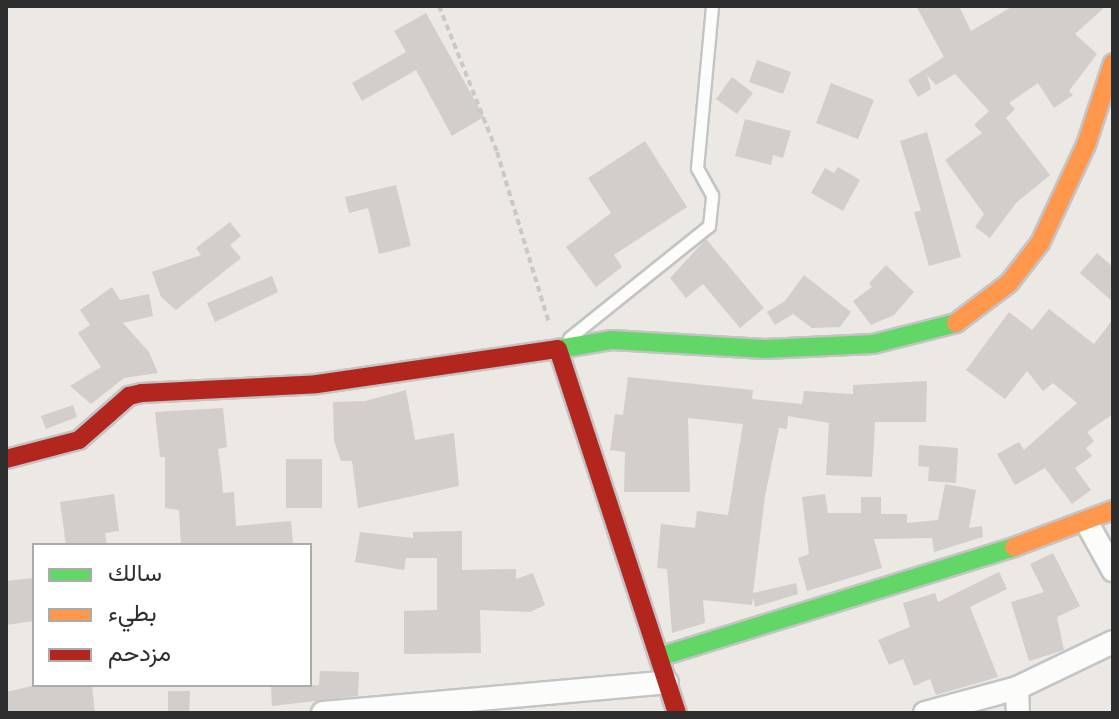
<!DOCTYPE html>
<html>
<head>
<meta charset="utf-8">
<style>
	body { margin:0 }
	#map { position:relative; width:1119px; height:719px; overflow:hidden; background:#ece8e4; font-family:"DM Sans",Vazirmatn,sans-serif }
	div>[style] { position:absolute }
	.building>* { inset:0; background:#d1cecb }
	.path>* { height:4px; margin-top:-2px; transform-origin:0; background:repeating-linear-gradient(90deg,#c9c9c8 0 6px,transparent 0 10px) }
	.roads { filter:drop-shadow(2px 0 #c5c4c5) drop-shadow(-2px 0 #c5c4c5) drop-shadow(0 2px #c5c4c5) drop-shadow(0 -2px #c5c4c5) }
	.lane>* { height:11px; margin:-5.5px; padding:0 5.5px; transform-origin:5.5px; border-radius:5.5px; background:#fcfcfb }
	.street>* { height:22px; margin:-11px; padding:0 11px; transform-origin:11px; border-radius:11px; background:#fcfcfb }
	.fast>* { height:18px; margin:-9px; padding:0 9px; transform-origin:9px; border-radius:9px; background:#63d668 }
	.slow>* { height:18px; margin:-9px; padding:0 9px; transform-origin:9px; border-radius:9px; background:#ff974d }
	.jam>* { height:18px; margin:-9px; padding:0 9px; transform-origin:9px; border-radius:9px; background:#b3261e }
	span { translate:-50% -50%; white-space:nowrap; text-align:center; line-height:1.15; -webkit-text-stroke:6px #fff; paint-order:stroke }
	.frame { position:absolute; inset:0; border:8px solid #2e2e2e; pointer-events:none }
	.legend { position:absolute; left:32px; top:543px; width:280px; height:144px; box-sizing:border-box; background:#fff; border:2px solid #ababab; margin:0; padding:10px 14px; list-style:none; font-size:24px; color:#2e2e2e }
	.legend li { display:flex; align-items:center; gap:16px; height:40px }
	.legend b { width:40px; border:2px solid #ababab }
</style>
</head>
<body>
<div id="map">
	<div class="building">
		<i style="clip-path:polygon(916px 6px,959px 6px,971px 31px,1013px 6px,1106px 6px,1075px 34px,1097px 54px,1069px 91px,1073px 95px,1054px 108px,1038px 83px,1009px 103px,1015px 109px,1006px 118px,1050px 175px,1016px 203px,990px 238px,975px 227px,984px 214px,945px 160px,982px 133px,974px 125px,989px 111px,955px 74px,936px 85px,927px 75px,931px 89px,918px 97px,908px 80px,944px 57px)"></i>
		<i style="clip-path:polygon(426px 13px,484px 117px,452px 136px,416px 70px,362px 101px,352px 83px,406px 52px,394px 31px)"></i>
		<i style="clip-path:polygon(757px 60px,791px 72px,783px 94px,749px 82px)"></i>
		<i style="clip-path:polygon(732px 77px,753px 93px,737px 114px,716px 99px)"></i>
		<i style="clip-path:polygon(831px 83px,874px 100px,858px 139px,816px 123px)"></i>
		<i style="clip-path:polygon(745px 119px,791px 131px,783px 158px,773px 155px,771px 165px,735px 156px)"></i>
		<i style="clip-path:polygon(927px 132px,961px 257px,929px 266px,914px 212px,921px 211px,900px 141px)"></i>
		<i style="clip-path:polygon(645px 141px,687px 207px,614px 255px,622px 267px,596px 287px,566px 247px,611px 213px,588px 178px)"></i>
		<i style="clip-path:polygon(838px 167px,860px 180px,843px 211px,811px 193px,825px 168px,834px 173px)"></i>
		<i style="clip-path:polygon(396px 185px,411px 246px,379px 254px,368px 208px,349px 213px,345px 197px)"></i>
		<i style="clip-path:polygon(230px 222px,241px 236px,230px 245px,241px 258px,176px 310px,161px 297px,152px 272px,201px 255px,196px 248px)"></i>
		<i style="clip-path:polygon(706px 239px,764px 308px,740px 328px,703px 284px,686px 298px,670px 278px)"></i>
		<i style="clip-path:polygon(1097px 253px,1113px 267px,1113px 302px,1080px 273px)"></i>
		<i style="clip-path:polygon(886px 265px,914px 292px,894px 315px,871px 325px,853px 301px,872px 287px,869px 283px)"></i>
		<i style="clip-path:polygon(804px 275px,851px 312px,840px 327px,812px 328px,793px 314px,775px 325px,767px 312px,785px 301px)"></i>
		<i style="clip-path:polygon(272px 276px,278px 292px,215px 322px,207px 303px)"></i>
		<i style="clip-path:polygon(112px 287px,120px 300px,149px 294px,153px 316px,123px 323px,149px 352px,158px 373px,124px 378px,91px 404px,70px 386px,101px 367px,78px 333px,90px 325px,80px 310px)"></i>
		<i style="clip-path:polygon(1049px 309px,1094px 344px,1113px 319px,1113px 414px,1087px 432px,1094px 441px,1086px 448px,1092px 456px,1075px 468px,1091px 490px,1072px 504px,1045px 468px,1015px 485px,997px 454px,1019px 442px,1024px 450px,1077px 403px,1053px 383px,1043px 391px,1027px 371px,1005px 399px,966px 370px,1009px 312px,1032px 330px)"></i>
		<i style="clip-path:polygon(628px 377px,753px 390px,752px 399px,802px 404px,804px 391px,853px 394px,853px 385px,927px 381px,926px 422px,875px 422px,872px 477px,826px 475px,829px 423px,788px 416px,787px 429px,779px 428px,765px 496px,753px 593px,796px 583px,798px 594px,755px 607px,753px 597px,752px 605px,703px 600px,705px 623px,672px 633px,667px 569px,657px 568px,661px 524px,695px 528px,697px 511px,728px 515px,743px 424px,688px 418px,690px 492px,624px 492px,625px 452px,610px 450px,615px 414px,623px 415px)"></i>
		<i style="clip-path:polygon(406px 390px,415px 440px,454px 433px,459px 486px,358px 508px,352px 461px,341px 461px,334px 441px,333px 402px,365px 401px)"></i>
		<i style="clip-path:polygon(73px 405px,77px 417px,46px 429px,41px 416px)"></i>
		<i style="clip-path:polygon(223px 408px,227px 447px,218px 449px,222px 480px,223px 493px,234px 492px,236px 526px,291px 521px,293px 545px,181px 545px,179px 510px,165px 508px,165px 457px,160px 457px,155px 412px)"></i>
		<i style="clip-path:polygon(919px 445px,958px 448px,956px 483px,928px 481px,929px 467px,918px 466px)"></i>
		<i style="clip-path:polygon(286px 459px,322px 459px,322px 508px,286px 508px)"></i>
		<i style="clip-path:polygon(945px 484px,976px 490px,969px 528px,982px 526px,983px 537px,934px 552px,932px 538px,874px 539px,882px 568px,807px 591px,798px 558px,809px 554px,802px 497px,825px 494px,828px 513px,861px 513px,861px 497px,881px 497px,881px 514px,907px 514px,907px 523px,938px 520px)"></i>
		<i style="clip-path:polygon(114px 494px,119px 531px,105px 533px,107px 545px,66px 545px,60px 502px)"></i>
		<i style="clip-path:polygon(462px 531px,462px 570px,516px 569px,516px 579px,533px 573px,545px 605px,530px 612px,480px 610px,481px 653px,404px 654px,404px 611px,437px 610px,437px 558px,406px 558px,404px 570px,355px 562px,360px 532px,413px 538px,413px 532px)"></i>
		<i style="clip-path:polygon(1053px 553px,1080px 606px,1057px 617px,1064px 650px,1029px 661px,1011px 602px,1044px 592px,1030px 564px)"></i>
		<i style="clip-path:polygon(999px 572px,1007px 589px,970px 607px,998px 677px,936px 695px,930px 679px,914px 686px,903px 659px,889px 665px,878px 640px,910px 627px,903px 603px,935px 593px,938px 602px)"></i>
		<i style="clip-path:polygon(34px 578px,34px 621px,6px 625px,6px 581px)"></i>
		<i style="clip-path:polygon(320px 671px,359px 672px,358px 696px,272px 706px,271px 685px,319px 685px)"></i>
		<i style="clip-path:polygon(36px 685px,92px 685px,95px 713px,6px 713px,6px 692px)"></i>
		<i style="clip-path:polygon(168px 691px,190px 691px,189px 713px,168px 713px)"></i>
	</div>
	<div class="path">
		<i style="left:439px;top:6px;width:157px;rotate:68.3deg"></i>
		<i style="left:497px;top:152px;width:179px;rotate:73.1deg"></i>
	</div>
	<div class="roads">
		<div class="lane">
			<i style="left:569px;top:338px;width:179px;rotate:-38.7deg"></i>
			<i style="left:709px;top:226px;width:31px;rotate:-84deg"></i>
			<i style="left:712px;top:195px;width:31px;rotate:-119deg"></i>
			<i style="left:697px;top:168px;width:163px;rotate:-84.7deg"></i>
		</div>
		<div class="street">
			<i style="left:1087px;top:523px;width:54px;rotate:61deg"></i>
			<i style="left:1017px;top:688px;width:25px;rotate:88deg"></i>
			<i style="left:323px;top:713px;width:345px;rotate:-5.1deg"></i>
			<i style="left:925px;top:713px;width:95px;rotate:-15.2deg"></i>
			<i style="left:1017px;top:688px;width:106px;rotate:-25.6deg"></i>
		</div>
		<div class="fast">
			<i style="left:558px;top:349px;width:55px;rotate:-9.5deg"></i>
			<i style="left:612px;top:340px;width:153px;rotate:3.4deg"></i>
			<i style="left:765px;top:349px;width:108px;rotate:-2.7deg"></i>
			<i style="left:873px;top:344px;width:86px;rotate:-14.2deg"></i>
			<i style="left:659px;top:657px;width:372px;rotate:-17.2deg"></i>
		</div>
		<div class="slow">
			<i style="left:956px;top:323px;width:66px;rotate:-37deg"></i>
			<i style="left:1009px;top:283px;width:51px;rotate:-52.2deg"></i>
			<i style="left:1040px;top:243px;width:108px;rotate:-64.9deg"></i>
			<i style="left:1086px;top:145px;width:86px;rotate:-71.8deg"></i>
			<i style="left:1014px;top:547px;width:106px;rotate:-20.5deg"></i>
		</div>
		<div class="jam">
			<i style="left:558px;top:349px;width:383px;rotate:71.9deg"></i>
			<i style="left:6px;top:459px;width:75px;rotate:-14.6deg"></i>
			<i style="left:79px;top:440px;width:67px;rotate:-41.3deg"></i>
			<i style="left:129px;top:396px;width:13px;rotate:-13deg"></i>
			<i style="left:142px;top:393px;width:175px;rotate:-2.9deg"></i>
			<i style="left:317px;top:384px;width:242px;rotate:-8.3deg"></i>
		</div>
	</div>
	<div class="frame"></div>
	<ul class="legend">
	<li><b style="height:10px;background:#63d668"></b>سالك</li>
	<li><b style="height:10px;background:#ff974d"></b>بطيء</li>
	<li><b style="height:10px;background:#b3261e"></b>مزدحم</li>
	</ul>
</div>
</body>
</html>
